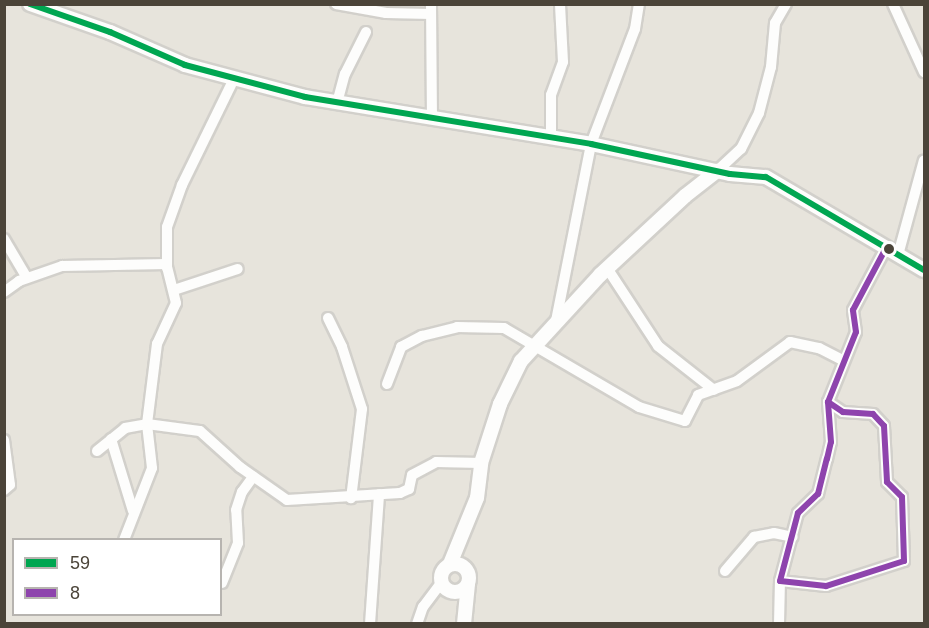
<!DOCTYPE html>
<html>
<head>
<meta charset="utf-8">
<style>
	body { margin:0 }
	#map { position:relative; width:929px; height:628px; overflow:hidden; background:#f4f2ee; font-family:Helvetica,sans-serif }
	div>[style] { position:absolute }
	.residential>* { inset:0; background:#e7e4dc }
	.roads { filter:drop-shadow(2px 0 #d2d0cb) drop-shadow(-2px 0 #d2d0cb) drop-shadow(0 2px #d2d0cb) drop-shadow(0 -2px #d2d0cb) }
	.minor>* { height:10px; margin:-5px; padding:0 5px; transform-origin:5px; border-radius:5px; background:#fdfdfc }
	.tertiary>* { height:14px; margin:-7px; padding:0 7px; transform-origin:7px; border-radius:7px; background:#fdfdfc }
	.tertiary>.ring { margin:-7px; padding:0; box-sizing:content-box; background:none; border:14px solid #fdfdfc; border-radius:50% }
	.bus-1>* { height:6px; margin:-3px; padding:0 3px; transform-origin:3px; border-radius:3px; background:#00a651 }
	.bus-2>* { height:6px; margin:-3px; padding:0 3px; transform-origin:3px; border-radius:3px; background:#8e44ad }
	.dots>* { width:16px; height:16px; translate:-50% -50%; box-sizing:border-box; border:3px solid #fff; border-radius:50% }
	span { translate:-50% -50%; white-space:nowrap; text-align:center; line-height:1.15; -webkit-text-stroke:4.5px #fff; paint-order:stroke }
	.frame { position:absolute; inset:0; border:6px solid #4b4439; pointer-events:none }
	.legend { position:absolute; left:12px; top:538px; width:210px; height:78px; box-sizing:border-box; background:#fff; border:2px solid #b7b4b0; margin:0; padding:8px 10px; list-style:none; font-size:18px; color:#4b4439 }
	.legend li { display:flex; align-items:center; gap:12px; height:30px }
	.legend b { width:30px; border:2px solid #b7b4b0 }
</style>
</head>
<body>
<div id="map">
	<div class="residential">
		<i style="clip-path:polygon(evenodd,4px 5px,924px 5px,924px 623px,5px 623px,4px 5px,14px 540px,220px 540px,220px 614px,14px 614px,14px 540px)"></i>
	</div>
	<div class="roads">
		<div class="minor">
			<i style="left:336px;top:4px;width:51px;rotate:10.2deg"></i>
			<i style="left:386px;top:13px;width:45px;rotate:1.3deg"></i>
			<i style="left:431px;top:4px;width:114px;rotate:89.5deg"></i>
			<i style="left:893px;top:4px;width:75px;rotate:65.5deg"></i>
			<i style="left:337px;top:103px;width:30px;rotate:-75deg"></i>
			<i style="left:345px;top:74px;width:47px;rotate:-63.4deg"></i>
			<i style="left:551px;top:138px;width:43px;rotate:-90deg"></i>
			<i style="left:551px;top:95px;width:35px;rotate:-70deg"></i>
			<i style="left:563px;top:62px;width:58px;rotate:-93deg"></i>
			<i style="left:717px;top:171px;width:33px;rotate:-43deg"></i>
			<i style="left:741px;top:149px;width:40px;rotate:-63.4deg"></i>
			<i style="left:759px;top:113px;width:48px;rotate:-75.4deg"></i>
			<i style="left:771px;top:67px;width:44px;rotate:-84.8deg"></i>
			<i style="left:775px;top:23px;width:22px;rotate:-60deg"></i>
			<i style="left:4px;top:239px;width:45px;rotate:59.5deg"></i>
			<i style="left:898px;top:255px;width:98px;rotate:-74.7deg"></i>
			<i style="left:607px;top:268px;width:93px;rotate:56.8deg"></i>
			<i style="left:658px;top:346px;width:71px;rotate:38.2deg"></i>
			<i style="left:174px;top:290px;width:67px;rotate:-18.2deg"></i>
			<i style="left:4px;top:292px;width:19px;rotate:-36deg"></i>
			<i style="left:19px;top:281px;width:46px;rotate:-19.2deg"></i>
			<i style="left:62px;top:266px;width:105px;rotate:-1.1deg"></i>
			<i style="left:328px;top:318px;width:32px;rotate:64deg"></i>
			<i style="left:342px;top:347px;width:65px;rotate:72.1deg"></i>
			<i style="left:362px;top:409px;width:90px;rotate:97deg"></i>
			<i style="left:556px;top:321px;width:180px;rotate:-78.8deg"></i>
			<i style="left:591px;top:144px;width:123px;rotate:-69.1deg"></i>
			<i style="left:635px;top:29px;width:25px;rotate:-81deg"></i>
			<i style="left:387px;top:384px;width:40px;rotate:-69deg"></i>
			<i style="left:401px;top:347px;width:24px;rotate:-28deg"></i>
			<i style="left:422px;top:336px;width:36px;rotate:-14deg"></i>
			<i style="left:457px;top:327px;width:47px;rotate:1.2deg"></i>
			<i style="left:504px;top:328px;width:156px;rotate:30.3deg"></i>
			<i style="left:639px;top:407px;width:48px;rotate:16.9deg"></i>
			<i style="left:685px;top:421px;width:29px;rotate:-63deg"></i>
			<i style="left:698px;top:395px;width:41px;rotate:-19.7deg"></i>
			<i style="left:737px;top:381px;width:66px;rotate:-36.3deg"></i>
			<i style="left:790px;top:342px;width:30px;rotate:12deg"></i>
			<i style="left:819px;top:348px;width:28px;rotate:27deg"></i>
			<i style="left:828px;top:402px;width:18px;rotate:34deg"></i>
			<i style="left:843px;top:412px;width:30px;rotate:4deg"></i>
			<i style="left:873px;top:414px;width:16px;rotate:47deg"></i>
			<i style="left:884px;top:426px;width:56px;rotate:86.9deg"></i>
			<i style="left:887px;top:482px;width:21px;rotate:45deg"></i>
			<i style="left:902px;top:497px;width:64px;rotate:88.2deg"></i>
			<i style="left:904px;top:561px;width:82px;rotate:162.2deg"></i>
			<i style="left:826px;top:586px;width:46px;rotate:-173.8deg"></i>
			<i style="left:780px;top:581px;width:70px;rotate:-75.2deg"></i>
			<i style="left:798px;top:513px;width:28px;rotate:-44deg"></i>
			<i style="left:818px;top:494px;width:36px;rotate:-76deg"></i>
			<i style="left:827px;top:459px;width:17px;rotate:-77deg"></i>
			<i style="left:831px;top:442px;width:40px;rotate:-94.3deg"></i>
			<i style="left:828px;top:402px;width:75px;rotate:-68.2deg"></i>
			<i style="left:856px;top:332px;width:22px;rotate:-98deg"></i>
			<i style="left:853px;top:310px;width:70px;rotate:-62deg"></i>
			<i style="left:111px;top:439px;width:75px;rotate:73deg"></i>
			<i style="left:4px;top:440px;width:45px;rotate:82.4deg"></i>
			<i style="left:10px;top:485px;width:8px;rotate:140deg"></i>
			<i style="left:97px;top:451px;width:36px;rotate:-39deg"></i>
			<i style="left:125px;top:428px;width:22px;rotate:-10deg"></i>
			<i style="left:147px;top:424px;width:81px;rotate:-82.9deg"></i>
			<i style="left:157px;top:344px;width:45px;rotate:-65.1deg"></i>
			<i style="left:176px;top:303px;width:36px;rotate:-104deg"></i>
			<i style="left:167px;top:268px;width:41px;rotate:-90deg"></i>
			<i style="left:167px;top:227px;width:45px;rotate:-70.3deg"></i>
			<i style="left:182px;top:185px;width:118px;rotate:-63.9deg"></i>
			<i style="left:124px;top:540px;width:77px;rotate:-68.7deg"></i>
			<i style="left:152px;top:468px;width:44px;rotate:-96.5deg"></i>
			<i style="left:147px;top:424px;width:53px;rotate:7.5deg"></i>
			<i style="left:200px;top:431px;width:54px;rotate:42deg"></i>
			<i style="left:240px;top:467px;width:57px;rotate:35.1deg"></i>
			<i style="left:287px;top:500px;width:113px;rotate:-3.5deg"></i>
			<i style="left:400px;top:493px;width:10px;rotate:-24deg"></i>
			<i style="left:409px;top:489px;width:14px;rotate:-78deg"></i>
			<i style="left:412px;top:475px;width:27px;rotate:-28deg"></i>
			<i style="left:436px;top:462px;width:45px;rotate:1.3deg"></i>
			<i style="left:725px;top:571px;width:45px;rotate:-49.5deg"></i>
			<i style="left:754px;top:537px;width:20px;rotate:-11deg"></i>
			<i style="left:774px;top:533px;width:19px;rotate:12deg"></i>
			<i style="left:222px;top:583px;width:43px;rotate:-68.2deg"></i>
			<i style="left:238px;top:543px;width:33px;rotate:-93deg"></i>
			<i style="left:236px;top:510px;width:19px;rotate:-72deg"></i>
			<i style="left:242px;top:492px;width:19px;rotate:-54deg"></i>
			<i style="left:370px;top:624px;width:130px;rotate:-86deg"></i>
			<i style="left:417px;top:624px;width:18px;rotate:-71deg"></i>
			<i style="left:423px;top:607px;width:30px;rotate:-53deg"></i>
			<i style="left:779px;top:624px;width:43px;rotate:-88.7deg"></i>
		</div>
		<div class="tertiary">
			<i style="left:30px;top:4px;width:85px;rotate:19.3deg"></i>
			<i style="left:110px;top:32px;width:82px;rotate:23.7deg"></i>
			<i style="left:185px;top:65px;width:124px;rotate:14.9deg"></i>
			<i style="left:305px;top:97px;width:290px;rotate:9.3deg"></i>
			<i style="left:591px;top:144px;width:142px;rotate:12.2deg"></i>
			<i style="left:730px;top:174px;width:36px;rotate:5deg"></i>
			<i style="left:766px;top:177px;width:183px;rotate:30.5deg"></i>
			<i class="ring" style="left:441px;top:564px;width:14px;height:14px"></i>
			<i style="left:450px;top:564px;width:71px;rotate:-67.8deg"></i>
			<i style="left:477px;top:498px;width:35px;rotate:-83deg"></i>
			<i style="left:481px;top:463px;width:62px;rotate:-72.1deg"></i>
			<i style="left:500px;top:404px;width:48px;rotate:-64deg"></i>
			<i style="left:521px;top:361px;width:117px;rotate:-47.4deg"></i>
			<i style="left:600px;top:275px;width:116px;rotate:-42.9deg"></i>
			<i style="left:685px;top:196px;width:41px;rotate:-38deg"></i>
			<i style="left:464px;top:624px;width:40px;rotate:-84.3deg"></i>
		</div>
	</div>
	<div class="bus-1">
		<i style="left:30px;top:4px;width:85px;rotate:19.3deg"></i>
		<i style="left:110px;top:32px;width:82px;rotate:23.7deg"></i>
		<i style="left:185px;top:65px;width:124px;rotate:14.9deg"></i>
		<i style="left:305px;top:97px;width:290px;rotate:9.3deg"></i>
		<i style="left:591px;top:144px;width:142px;rotate:12.2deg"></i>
		<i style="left:730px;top:174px;width:36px;rotate:5deg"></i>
		<i style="left:766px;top:177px;width:183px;rotate:30.5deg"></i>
	</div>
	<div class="bus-2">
		<i style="left:828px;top:402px;width:18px;rotate:34deg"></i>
		<i style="left:843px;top:412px;width:30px;rotate:4deg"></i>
		<i style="left:873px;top:414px;width:16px;rotate:47deg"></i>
		<i style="left:884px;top:426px;width:56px;rotate:86.9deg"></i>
		<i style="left:887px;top:482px;width:21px;rotate:45deg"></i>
		<i style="left:902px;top:497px;width:64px;rotate:88.2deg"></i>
		<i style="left:904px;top:561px;width:82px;rotate:162.2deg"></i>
		<i style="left:826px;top:586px;width:46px;rotate:-173.8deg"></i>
		<i style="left:780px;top:581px;width:70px;rotate:-75.2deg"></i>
		<i style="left:798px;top:513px;width:28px;rotate:-44deg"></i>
		<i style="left:818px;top:494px;width:36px;rotate:-76deg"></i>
		<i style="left:827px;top:459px;width:17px;rotate:-77deg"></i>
		<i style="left:831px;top:442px;width:40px;rotate:-94.3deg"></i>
		<i style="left:828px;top:402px;width:75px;rotate:-68.2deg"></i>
		<i style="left:856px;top:332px;width:22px;rotate:-98deg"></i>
		<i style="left:853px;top:310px;width:70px;rotate:-62deg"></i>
	</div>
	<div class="dots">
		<i style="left:889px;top:249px;background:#4b4439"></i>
	</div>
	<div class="frame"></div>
	<ul class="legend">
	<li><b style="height:8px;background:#00a651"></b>59</li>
	<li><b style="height:8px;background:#8e44ad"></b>8</li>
	</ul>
</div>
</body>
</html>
